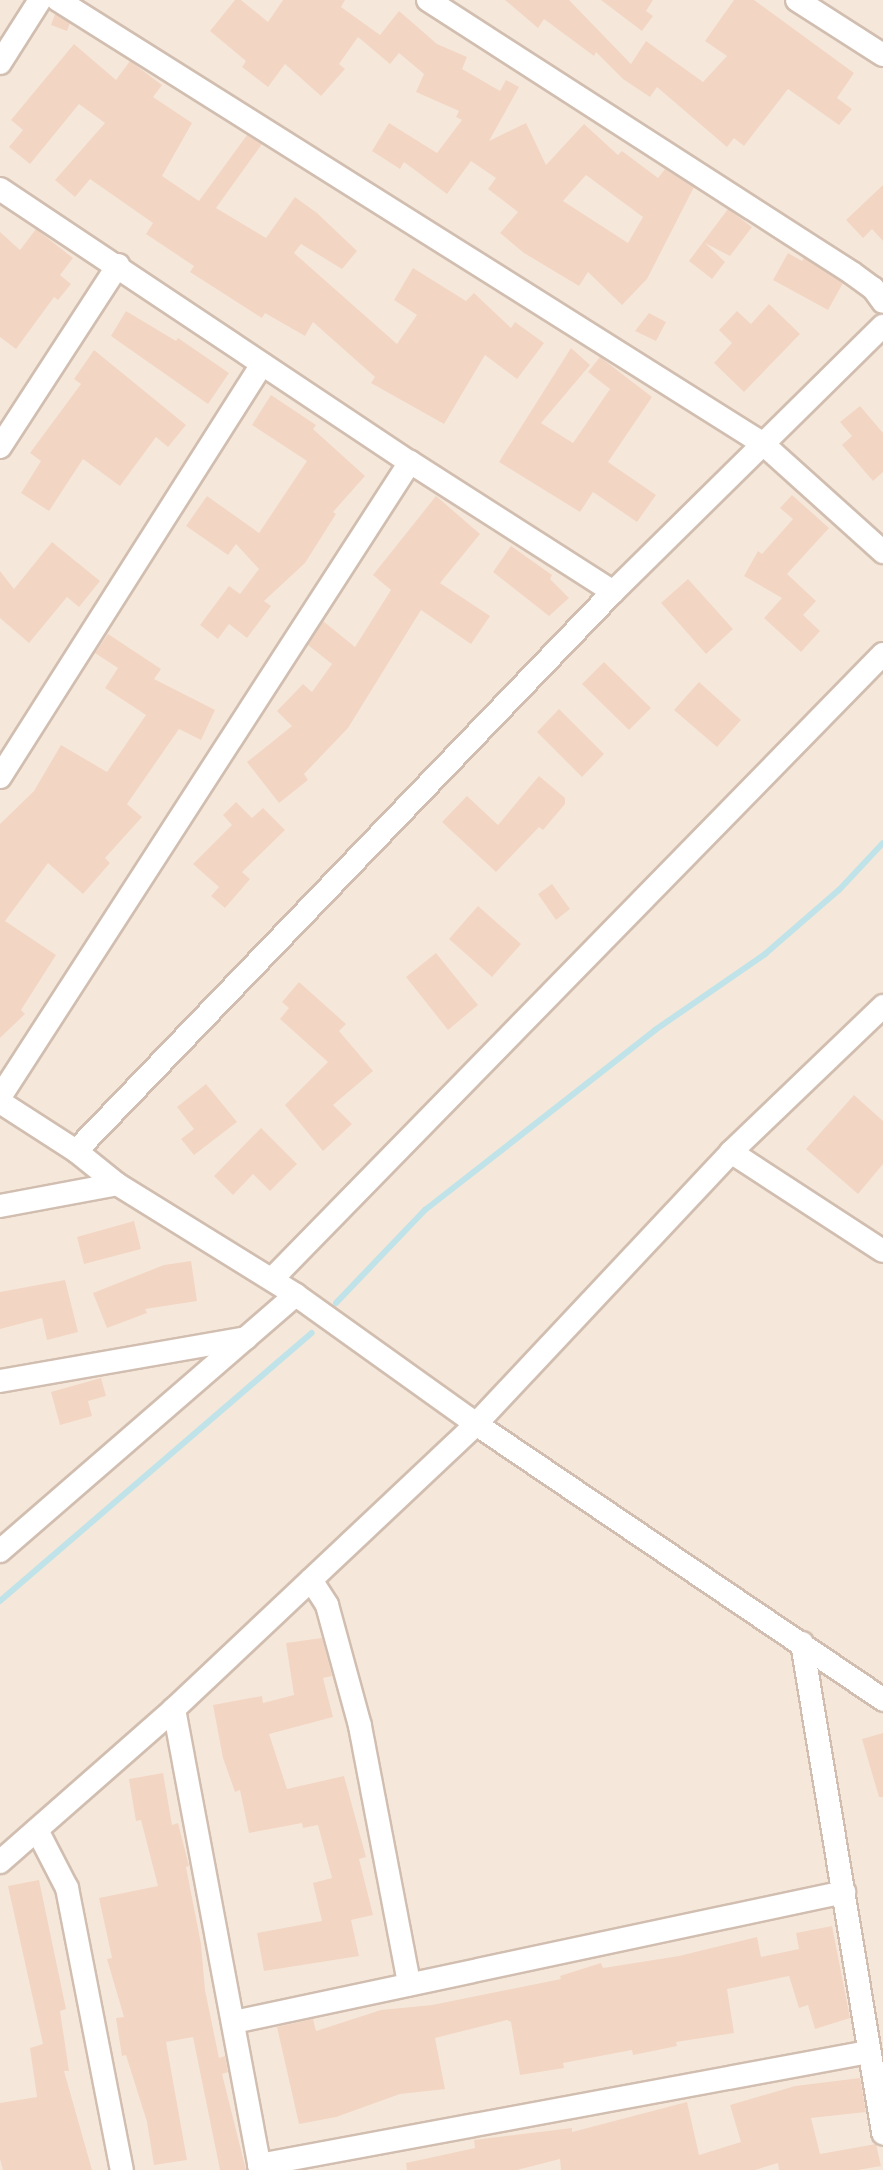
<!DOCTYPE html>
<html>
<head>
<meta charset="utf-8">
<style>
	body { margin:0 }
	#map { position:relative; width:883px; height:2170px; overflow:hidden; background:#fdf6ec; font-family:Helvetica,sans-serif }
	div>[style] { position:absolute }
	.residential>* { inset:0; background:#f5e8da }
	.stream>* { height:6px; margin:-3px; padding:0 3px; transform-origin:3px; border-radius:3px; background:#bfe3e8 }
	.building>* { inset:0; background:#f3d5c3 }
	.roads { filter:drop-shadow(2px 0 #d1beb0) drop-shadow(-2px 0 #d1beb0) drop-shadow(0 2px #d1beb0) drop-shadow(0 -2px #d1beb0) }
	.street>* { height:22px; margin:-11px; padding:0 11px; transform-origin:11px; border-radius:11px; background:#fff }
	span { translate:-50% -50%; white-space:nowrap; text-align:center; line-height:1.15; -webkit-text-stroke:4.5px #fffaf3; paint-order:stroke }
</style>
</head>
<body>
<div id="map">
	<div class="residential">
		<i style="clip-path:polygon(0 0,883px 0,883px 2170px,0 2170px)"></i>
	</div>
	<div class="stream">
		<i style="left:336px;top:1303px;width:129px;rotate:-46.3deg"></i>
		<i style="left:425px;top:1210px;width:292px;rotate:-38deg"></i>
		<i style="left:655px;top:1030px;width:134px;rotate:-34.6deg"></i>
		<i style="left:765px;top:954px;width:98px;rotate:-40.9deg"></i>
		<i style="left:839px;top:890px;width:64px;rotate:-46.9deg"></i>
		<i style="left:0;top:1601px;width:411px;rotate:-40.7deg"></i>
	</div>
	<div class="building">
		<i style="clip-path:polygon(evenodd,235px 0,241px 0,268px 22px,283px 0,345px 0,341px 7px,380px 35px,399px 11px,437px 44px,467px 57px,462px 69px,500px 91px,506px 80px,519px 87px,489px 141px,526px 123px,546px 165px,584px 124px,618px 155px,622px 151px,658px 178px,665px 169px,694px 187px,647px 279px,622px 305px,588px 272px,579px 286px,524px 253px,500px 233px,518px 212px,488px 189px,496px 178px,471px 161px,447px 194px,404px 162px,400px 169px,372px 151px,389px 123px,437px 153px,462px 120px,456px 117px,459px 111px,416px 92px,424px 74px,399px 53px,390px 64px,358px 37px,339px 64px,345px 69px,321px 96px,285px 64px,268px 87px,242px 67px,246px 61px,210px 31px,235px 0,586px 175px,643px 217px,628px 243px,563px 201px,586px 175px)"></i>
		<i style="clip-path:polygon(505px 0,569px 0,631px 64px,646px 41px,703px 82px,727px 56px,705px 41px,734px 0,754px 0,854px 73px,837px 98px,852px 109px,839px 125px,788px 89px,744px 146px,734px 138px,727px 147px,657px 87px,650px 97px,623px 79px,596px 52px,594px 56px,544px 19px,538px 28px)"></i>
		<i style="clip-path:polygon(601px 0,653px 0,646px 11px,653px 16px,642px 31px)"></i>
		<i style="clip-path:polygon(55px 14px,70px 23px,67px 31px,51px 25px)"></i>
		<i style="clip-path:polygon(74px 44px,116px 80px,130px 61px,162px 85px,153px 97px,192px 123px,162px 176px,199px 201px,247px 135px,262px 144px,216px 208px,266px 238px,295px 197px,317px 213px,357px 251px,342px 269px,301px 244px,294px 253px,397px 344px,417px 315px,394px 300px,413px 268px,466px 301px,474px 293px,511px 328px,515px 322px,544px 343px,517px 379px,485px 355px,444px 424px,371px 383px,375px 377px,313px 322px,305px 336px,265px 313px,262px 318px,190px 272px,194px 266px,146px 234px,153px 223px,90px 179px,75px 197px,55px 180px,105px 123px,79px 104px,30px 164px,9px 147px,23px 130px,11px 120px)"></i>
		<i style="clip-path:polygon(883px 185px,883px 241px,872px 229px,863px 238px,846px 220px)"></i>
		<i style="clip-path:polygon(728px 209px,752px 227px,730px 256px,705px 243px,725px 262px,712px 279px,689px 261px)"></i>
		<i style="clip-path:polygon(36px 229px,73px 258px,60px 275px,71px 284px,58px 300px,54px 297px,16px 349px,0 337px,0 232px,20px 250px)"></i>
		<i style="clip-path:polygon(788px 253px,802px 261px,804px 258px,843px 283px,828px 310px,773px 280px)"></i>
		<i style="clip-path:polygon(769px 304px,800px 334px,744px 392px,714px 363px,732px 343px,719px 330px,737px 311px,751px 324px)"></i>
		<i style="clip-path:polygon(126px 311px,176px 341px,178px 338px,229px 373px,208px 404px,111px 336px)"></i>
		<i style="clip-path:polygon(649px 313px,666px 322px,656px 341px,635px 331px)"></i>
		<i style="clip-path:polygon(571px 348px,590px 365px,541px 423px,573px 443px,610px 389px,588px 372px,600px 357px,652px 397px,608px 462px,656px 495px,637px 522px,593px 492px,580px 512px,499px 462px)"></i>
		<i style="clip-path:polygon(94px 350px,186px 425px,168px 447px,156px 437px,120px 486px,83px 459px,49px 511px,21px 493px,41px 461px,30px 453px,81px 384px,74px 379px)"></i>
		<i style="clip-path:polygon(271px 395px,316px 425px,313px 429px,365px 476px,333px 512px,336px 514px,305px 563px,264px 601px,271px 606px,247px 638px,229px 624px,218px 639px,200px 625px,229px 586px,240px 594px,259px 569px,236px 544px,228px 555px,186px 526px,207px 496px,259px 533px,307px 461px,252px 425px)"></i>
		<i style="clip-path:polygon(860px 406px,883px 433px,883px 472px,873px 481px,842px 445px,852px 436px,840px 422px)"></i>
		<i style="clip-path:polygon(792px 495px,829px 528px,787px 574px,816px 601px,803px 615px,820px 631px,801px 652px,764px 618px,782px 598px,744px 576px,758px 551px,762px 554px,793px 519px,780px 508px)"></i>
		<i style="clip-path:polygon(436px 496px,480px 534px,440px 583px,490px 616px,471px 644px,421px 610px,348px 728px,304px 774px,308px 780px,279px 803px,247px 762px,292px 726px,277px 711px,303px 684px,312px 692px,332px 664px,308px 645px,323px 621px,355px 647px,391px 590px,373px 575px)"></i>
		<i style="clip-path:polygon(52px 542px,100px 581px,79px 607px,67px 597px,29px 643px,0 618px,0 571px,14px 589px)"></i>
		<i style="clip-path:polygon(511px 546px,552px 575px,550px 579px,569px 598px,549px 616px,493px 572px)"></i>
		<i style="clip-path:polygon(688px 579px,733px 629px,706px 654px,661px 603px)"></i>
		<i style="clip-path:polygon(108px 634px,161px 669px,154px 679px,215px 710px,201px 740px,179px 729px,127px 804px,142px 817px,105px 858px,110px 863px,83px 894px,48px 863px,5px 921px,56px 955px,21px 1010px,25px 1014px,0 1038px,0 824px,34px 791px,61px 745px,107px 772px,146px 715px,105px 688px,118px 668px,95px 653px)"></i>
		<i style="clip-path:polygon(604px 662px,651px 708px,629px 730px,582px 684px)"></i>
		<i style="clip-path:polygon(699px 682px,741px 720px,717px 747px,674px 710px)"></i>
		<i style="clip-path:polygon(559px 709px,604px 754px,582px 777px,537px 732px)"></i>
		<i style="clip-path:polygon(539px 776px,565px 798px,565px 804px,543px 830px,539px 827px,496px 872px,442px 822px,467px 796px,498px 825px)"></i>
		<i style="clip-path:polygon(236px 802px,252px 818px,263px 808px,285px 830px,242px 872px,250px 879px,225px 908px,211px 896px,219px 887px,193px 864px,232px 825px,223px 815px)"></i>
		<i style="clip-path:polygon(552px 884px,570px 909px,556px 920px,538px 894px)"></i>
		<i style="clip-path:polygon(478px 906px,521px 944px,492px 977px,449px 939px)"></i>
		<i style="clip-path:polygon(436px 953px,478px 1005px,448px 1030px,406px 977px)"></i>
		<i style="clip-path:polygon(299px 982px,346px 1024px,339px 1031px,373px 1071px,333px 1105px,352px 1124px,323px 1151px,285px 1105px,328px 1062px,280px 1019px,289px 1008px,282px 1002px)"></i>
		<i style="clip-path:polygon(206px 1084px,237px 1122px,194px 1155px,181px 1139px,194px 1129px,177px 1107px)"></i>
		<i style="clip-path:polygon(854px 1095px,883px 1121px,883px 1164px,858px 1194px,806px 1149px)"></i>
		<i style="clip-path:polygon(261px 1128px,297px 1164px,270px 1191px,253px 1174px,233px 1195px,214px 1176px)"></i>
		<i style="clip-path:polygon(134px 1221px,141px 1249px,84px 1264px,77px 1237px)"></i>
		<i style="clip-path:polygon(191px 1261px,197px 1301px,145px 1309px,147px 1313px,107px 1328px,93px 1293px,164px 1265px)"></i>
		<i style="clip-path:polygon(65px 1280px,78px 1332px,47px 1340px,42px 1318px,0 1329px,0 1292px)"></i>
		<i style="clip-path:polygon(101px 1378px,106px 1396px,88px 1401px,92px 1416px,60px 1425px,51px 1392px)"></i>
		<i style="clip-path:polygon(322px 1638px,332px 1676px,323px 1678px,333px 1717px,269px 1734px,287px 1789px,344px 1776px,366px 1857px,359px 1859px,373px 1915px,351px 1920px,359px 1956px,264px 1971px,257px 1933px,322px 1921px,313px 1883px,332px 1878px,318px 1825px,303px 1828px,302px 1823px,249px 1833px,240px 1790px,235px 1792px,223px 1758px,213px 1705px,262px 1696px,263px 1703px,294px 1695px,286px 1643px)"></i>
		<i style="clip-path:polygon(883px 1733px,883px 1797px,879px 1797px,862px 1739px)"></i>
		<i style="clip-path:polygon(163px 1773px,172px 1825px,178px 1823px,189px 1866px,186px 1867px,201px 1944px,205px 1990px,219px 2058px,225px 2056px,228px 2072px,222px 2074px,246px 2170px,220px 2170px,193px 2037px,166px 2042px,187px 2160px,154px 2165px,147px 2122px,126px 2055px,122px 2056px,116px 2018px,124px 2017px,107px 1959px,112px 1958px,99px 1898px,158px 1886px,141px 1820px,136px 1821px,129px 1779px)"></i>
		<i style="clip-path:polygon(39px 1880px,66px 2009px,60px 2011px,69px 2071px,64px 2071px,92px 2170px,3px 2170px,0 2159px,0 2103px,37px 2097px,30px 2048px,43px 2044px,8px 1886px)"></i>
		<i style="clip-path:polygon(832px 1926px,850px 2018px,815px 2029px,808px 2005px,799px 2008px,789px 1976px,727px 1989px,734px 2033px,676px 2042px,677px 2046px,633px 2055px,632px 2050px,563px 2063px,564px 2068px,520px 2075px,511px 2022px,507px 2020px,435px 2038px,445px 2089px,400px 2094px,336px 2117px,299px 2124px,277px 2027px,313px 2019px,316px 2031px,381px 2010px,432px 2005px,561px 1979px,560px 1976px,601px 1963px,603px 1968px,679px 1956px,757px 1937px,761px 1957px,799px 1949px,796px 1933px)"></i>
		<i style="clip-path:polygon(860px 2078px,866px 2112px,811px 2118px,820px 2154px,876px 2144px,881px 2166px,858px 2170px,779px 2170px,778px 2163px,755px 2170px,561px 2170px,560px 2159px,517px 2170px,407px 2170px,406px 2163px,475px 2148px,474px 2140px,572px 2128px,572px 2132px,687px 2102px,699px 2155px,741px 2142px,730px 2105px,795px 2086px)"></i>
	</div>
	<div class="roads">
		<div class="street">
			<i style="left:58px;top:0;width:832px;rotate:32.18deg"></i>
			<i style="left:762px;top:443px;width:163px;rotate:42deg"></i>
			<i style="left:428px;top:0;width:504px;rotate:32.78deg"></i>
			<i style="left:852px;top:273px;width:26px;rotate:36deg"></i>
			<i style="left:873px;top:288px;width:17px;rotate:54deg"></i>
			<i style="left:797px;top:0;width:102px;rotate:32.6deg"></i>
			<i style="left:0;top:63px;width:75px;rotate:-57.6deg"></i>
			<i style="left:0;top:189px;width:493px;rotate:33.7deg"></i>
			<i style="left:410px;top:462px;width:241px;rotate:32.6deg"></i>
			<i style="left:0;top:447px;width:217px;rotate:-57deg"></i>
			<i style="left:0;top:777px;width:489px;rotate:-57.6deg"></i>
			<i style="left:0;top:1097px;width:756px;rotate:-57.15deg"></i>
			<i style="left:0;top:1102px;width:90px;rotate:32.8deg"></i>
			<i style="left:76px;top:1151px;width:53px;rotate:38.8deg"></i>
			<i style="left:117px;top:1184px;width:211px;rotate:31.8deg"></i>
			<i style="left:296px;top:1295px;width:221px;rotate:35.6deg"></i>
			<i style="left:476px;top:1424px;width:492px;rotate:34.1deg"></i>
			<i style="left:76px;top:1151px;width:775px;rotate:-46.15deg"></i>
			<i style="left:613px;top:592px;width:379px;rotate:-44.6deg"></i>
			<i style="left:731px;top:1152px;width:181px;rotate:33.1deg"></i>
			<i style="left:0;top:1206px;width:119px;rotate:-10.6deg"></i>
			<i style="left:272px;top:1279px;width:874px;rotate:-45.65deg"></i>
			<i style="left:0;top:1381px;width:250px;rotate:-9.9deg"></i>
			<i style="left:0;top:1551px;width:391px;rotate:-40.9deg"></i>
			<i style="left:311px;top:1580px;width:30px;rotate:57deg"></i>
			<i style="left:327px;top:1605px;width:125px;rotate:74.7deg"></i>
			<i style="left:360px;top:1726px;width:263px;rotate:79.2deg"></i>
			<i style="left:802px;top:1643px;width:497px;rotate:80.6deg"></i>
			<i style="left:174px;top:1709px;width:469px;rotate:79.4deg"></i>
			<i style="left:37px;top:1830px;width:65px;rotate:62.7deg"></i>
			<i style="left:67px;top:1888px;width:287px;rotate:79deg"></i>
			<i style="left:0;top:1862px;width:232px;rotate:-41.3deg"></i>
			<i style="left:174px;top:1709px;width:415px;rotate:-43.3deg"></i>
			<i style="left:476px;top:1424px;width:373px;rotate:-46.8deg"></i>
			<i style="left:731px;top:1152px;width:211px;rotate:-43.8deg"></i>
			<i style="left:234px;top:2022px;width:624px;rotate:-12.03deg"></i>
			<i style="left:259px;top:2165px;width:619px;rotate:-10.51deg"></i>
		</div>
	</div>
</div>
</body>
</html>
